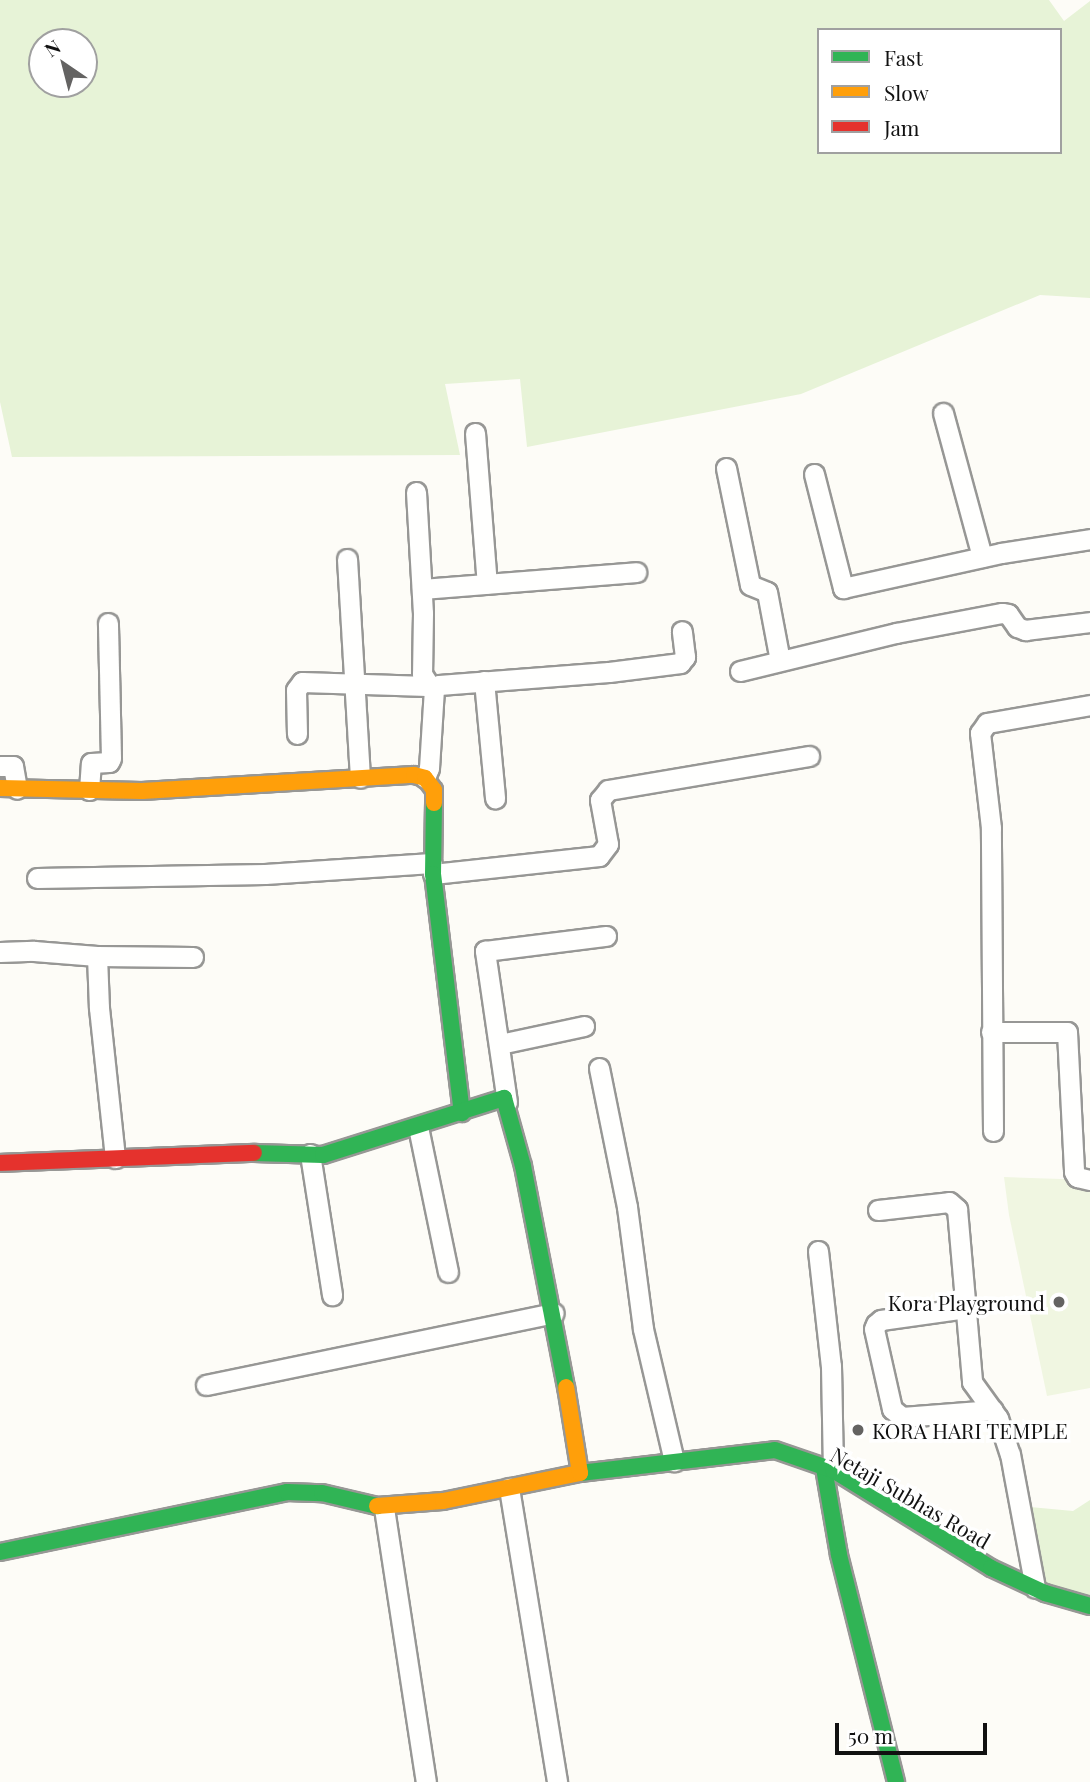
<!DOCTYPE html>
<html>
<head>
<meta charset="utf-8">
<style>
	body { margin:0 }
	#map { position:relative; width:1090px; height:1782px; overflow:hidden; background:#fdfcf7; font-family:"Playfair Display",serif }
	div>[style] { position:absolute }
	.green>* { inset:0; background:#e7f3d7 }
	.pitch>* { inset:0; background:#f0f6e1 }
	.roads { filter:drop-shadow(2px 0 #979795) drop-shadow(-2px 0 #979795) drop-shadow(0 2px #979795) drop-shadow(0 -2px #979795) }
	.street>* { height:19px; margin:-9.5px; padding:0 9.5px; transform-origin:9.5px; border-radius:9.5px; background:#fffffe }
	.fast>* { height:16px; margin:-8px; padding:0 8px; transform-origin:8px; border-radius:8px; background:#30b455 }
	.slow>* { height:16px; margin:-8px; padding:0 8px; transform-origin:8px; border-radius:8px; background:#ff9f0a }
	.jam>* { height:16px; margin:-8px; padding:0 8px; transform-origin:8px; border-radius:8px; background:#e5322d }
	.dots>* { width:19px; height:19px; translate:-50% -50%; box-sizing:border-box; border:4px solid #fff; border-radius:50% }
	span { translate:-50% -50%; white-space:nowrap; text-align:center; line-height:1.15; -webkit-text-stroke:7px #fff; paint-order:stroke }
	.poi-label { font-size:21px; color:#111 }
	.right { translate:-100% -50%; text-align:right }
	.left { translate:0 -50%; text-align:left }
	.street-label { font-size:21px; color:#111 }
	.legend { position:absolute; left:817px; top:28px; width:245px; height:126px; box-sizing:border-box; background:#fff; border:2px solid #a0a0a0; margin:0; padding:9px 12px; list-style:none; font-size:21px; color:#111 }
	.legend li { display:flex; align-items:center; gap:14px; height:35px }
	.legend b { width:35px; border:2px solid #a0a0a0 }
	.north { position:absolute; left:28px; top:28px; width:70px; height:70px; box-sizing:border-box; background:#fff; border:2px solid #a0a0a0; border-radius:50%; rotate:325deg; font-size:19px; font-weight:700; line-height:28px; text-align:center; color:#111 }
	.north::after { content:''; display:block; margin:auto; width:24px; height:32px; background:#646362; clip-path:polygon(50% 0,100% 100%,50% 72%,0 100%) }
	.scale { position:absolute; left:835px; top:1723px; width:152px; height:32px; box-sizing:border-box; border:4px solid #111; border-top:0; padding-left:9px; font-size:21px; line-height:24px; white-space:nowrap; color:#111; -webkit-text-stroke:5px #fff; paint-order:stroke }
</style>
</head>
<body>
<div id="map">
	<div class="green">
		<i style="clip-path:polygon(evenodd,0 0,1049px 0,1064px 21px,1090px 1px,1090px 298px,1040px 295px,801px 394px,527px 447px,520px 379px,445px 384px,460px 455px,12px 457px,0 402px,0 0,819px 30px,1060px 30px,1060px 152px,819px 152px,819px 30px,0 0,42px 42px,84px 42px,84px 84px,42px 84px,42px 42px)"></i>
		<i style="clip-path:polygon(1090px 1500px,1090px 1607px,1045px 1593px,1030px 1507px,1073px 1511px)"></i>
	</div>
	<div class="pitch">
		<i style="clip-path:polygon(1004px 1177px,1090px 1180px,1090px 1388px,1047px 1396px,1009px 1215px)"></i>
	</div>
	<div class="roads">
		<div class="street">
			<i style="left:943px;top:413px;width:149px;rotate:74.8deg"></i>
			<i style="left:475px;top:433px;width:151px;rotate:85.5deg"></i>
			<i style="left:726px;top:468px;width:119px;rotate:78.4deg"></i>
			<i style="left:750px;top:585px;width:18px;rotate:22deg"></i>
			<i style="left:767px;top:592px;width:70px;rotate:79.3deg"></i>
			<i style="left:814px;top:474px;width:118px;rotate:75.7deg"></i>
			<i style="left:843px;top:588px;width:162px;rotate:-12.5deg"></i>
			<i style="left:1001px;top:553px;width:90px;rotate:-8.9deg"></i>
			<i style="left:416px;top:492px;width:121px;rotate:86.7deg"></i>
			<i style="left:423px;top:613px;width:61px;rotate:90.9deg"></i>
			<i style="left:422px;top:674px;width:20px;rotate:57deg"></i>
			<i style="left:347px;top:559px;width:219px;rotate:86.6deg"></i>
			<i style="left:422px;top:589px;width:215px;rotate:-4.5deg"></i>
			<i style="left:740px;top:671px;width:161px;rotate:-13.7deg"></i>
			<i style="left:896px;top:633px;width:108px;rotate:-10.7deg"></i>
			<i style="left:1002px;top:613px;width:6px;rotate:9deg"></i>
			<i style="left:1008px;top:614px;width:16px;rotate:55deg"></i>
			<i style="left:1017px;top:627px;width:9px;rotate:21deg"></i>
			<i style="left:1025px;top:630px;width:65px;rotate:-7deg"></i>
			<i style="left:484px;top:681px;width:118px;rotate:84.6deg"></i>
			<i style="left:297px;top:734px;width:44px;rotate:-91.3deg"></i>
			<i style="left:296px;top:690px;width:10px;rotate:-53deg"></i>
			<i style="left:302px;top:682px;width:125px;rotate:1.8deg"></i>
			<i style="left:0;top:766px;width:13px"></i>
			<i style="left:13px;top:766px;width:23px;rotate:80deg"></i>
			<i style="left:425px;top:778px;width:11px;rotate:-68deg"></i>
			<i style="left:429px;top:768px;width:80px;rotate:-86.4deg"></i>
			<i style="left:434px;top:688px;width:6px;rotate:-31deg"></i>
			<i style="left:439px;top:685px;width:170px;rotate:-4.4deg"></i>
			<i style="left:609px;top:672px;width:72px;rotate:-7.2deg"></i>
			<i style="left:680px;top:663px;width:8px;rotate:-50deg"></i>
			<i style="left:685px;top:657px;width:26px;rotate:-97deg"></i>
			<i style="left:89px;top:790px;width:27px;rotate:-86deg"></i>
			<i style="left:91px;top:763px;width:18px;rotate:-3deg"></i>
			<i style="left:109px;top:762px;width:4px;rotate:-63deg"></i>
			<i style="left:111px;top:758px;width:135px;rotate:-91.3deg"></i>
			<i style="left:433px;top:874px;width:167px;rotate:-6.2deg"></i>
			<i style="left:599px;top:856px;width:15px;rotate:-53deg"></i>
			<i style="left:608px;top:844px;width:45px;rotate:-100.3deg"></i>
			<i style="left:600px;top:800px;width:13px;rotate:-51deg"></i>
			<i style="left:608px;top:790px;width:204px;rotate:-9.6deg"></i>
			<i style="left:37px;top:878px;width:228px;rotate:-1deg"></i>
			<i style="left:265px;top:874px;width:167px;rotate:-3.8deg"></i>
			<i style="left:0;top:952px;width:34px;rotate:-2deg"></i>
			<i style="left:34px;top:951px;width:63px;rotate:4.5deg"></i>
			<i style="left:97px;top:956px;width:96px;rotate:0.6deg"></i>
			<i style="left:97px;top:956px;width:52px;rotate:87.8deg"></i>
			<i style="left:99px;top:1008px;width:151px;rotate:83.9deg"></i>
			<i style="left:991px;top:1032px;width:76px"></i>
			<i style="left:1067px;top:1032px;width:140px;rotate:87.1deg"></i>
			<i style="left:1074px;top:1172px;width:6px;rotate:59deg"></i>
			<i style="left:1077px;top:1177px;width:13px;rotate:13deg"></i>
			<i style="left:500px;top:1044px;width:86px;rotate:-12.1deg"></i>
			<i style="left:599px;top:1068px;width:142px;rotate:78.6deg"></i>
			<i style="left:627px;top:1207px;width:123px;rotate:82.5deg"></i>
			<i style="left:643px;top:1329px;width:136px;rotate:76.8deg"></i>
			<i style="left:507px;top:1102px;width:153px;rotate:-98.3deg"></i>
			<i style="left:485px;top:951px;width:122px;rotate:-7.1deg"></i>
			<i style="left:418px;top:1127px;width:148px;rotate:78.3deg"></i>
			<i style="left:993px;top:1131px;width:303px;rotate:-90.4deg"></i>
			<i style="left:991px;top:828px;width:96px;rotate:-96.6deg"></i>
			<i style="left:980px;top:733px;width:12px;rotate:-55deg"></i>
			<i style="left:987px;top:723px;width:105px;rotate:-9.9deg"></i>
			<i style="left:310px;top:1154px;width:143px;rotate:81.1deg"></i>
			<i style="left:878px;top:1210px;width:71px;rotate:-6.4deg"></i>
			<i style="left:949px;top:1202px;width:11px;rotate:41deg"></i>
			<i style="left:957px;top:1209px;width:174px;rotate:85deg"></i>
			<i style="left:972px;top:1382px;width:44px;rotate:54.2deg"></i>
			<i style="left:998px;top:1418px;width:38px;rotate:72deg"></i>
			<i style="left:1010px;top:1454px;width:136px;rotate:79.4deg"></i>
			<i style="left:818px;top:1251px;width:116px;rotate:83.6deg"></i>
			<i style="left:831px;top:1366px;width:104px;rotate:88.9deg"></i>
			<i style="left:966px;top:1308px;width:86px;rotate:172deg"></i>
			<i style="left:881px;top:1320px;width:6px;rotate:141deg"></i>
			<i style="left:876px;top:1324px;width:5px;rotate:112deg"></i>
			<i style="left:874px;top:1329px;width:82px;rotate:77.3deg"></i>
			<i style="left:892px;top:1409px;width:13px;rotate:39deg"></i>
			<i style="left:902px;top:1417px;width:91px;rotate:-4.4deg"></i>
			<i style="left:206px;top:1385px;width:355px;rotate:-11.7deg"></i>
			<i style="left:509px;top:1488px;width:298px;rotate:80.7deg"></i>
			<i style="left:384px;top:1508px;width:277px;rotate:81.3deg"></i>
		</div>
		<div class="fast">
			<i style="left:434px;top:803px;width:71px;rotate:90.8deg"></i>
			<i style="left:433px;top:874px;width:241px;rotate:83.1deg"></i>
			<i style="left:254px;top:1153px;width:69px;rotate:1.7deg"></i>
			<i style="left:323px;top:1155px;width:190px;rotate:-17.5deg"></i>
			<i style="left:504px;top:1098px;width:71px;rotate:74.4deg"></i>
			<i style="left:523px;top:1166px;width:225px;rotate:79deg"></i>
			<i style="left:824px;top:1468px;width:88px;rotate:80.2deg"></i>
			<i style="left:839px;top:1555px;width:234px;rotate:75.9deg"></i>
			<i style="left:580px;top:1473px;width:196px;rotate:-6.7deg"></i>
			<i style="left:775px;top:1450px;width:61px;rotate:19deg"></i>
			<i style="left:833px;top:1470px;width:186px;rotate:31.8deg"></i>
			<i style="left:991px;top:1568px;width:60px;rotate:24.8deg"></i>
			<i style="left:1045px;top:1593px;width:47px;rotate:16.1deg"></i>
			<i style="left:0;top:1552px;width:293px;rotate:-11.8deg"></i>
			<i style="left:287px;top:1492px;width:35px;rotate:2deg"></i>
			<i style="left:322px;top:1493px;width:57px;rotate:13.3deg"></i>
		</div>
		<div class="slow">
			<i style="left:0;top:788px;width:142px;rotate:1.2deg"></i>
			<i style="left:142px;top:791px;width:272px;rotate:-3.4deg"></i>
			<i style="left:414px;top:775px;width:11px;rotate:15deg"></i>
			<i style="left:425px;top:778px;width:15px;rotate:53deg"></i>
			<i style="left:434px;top:790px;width:13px;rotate:90deg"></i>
			<i style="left:377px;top:1506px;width:66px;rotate:-4.3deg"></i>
			<i style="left:443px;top:1501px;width:140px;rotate:-11.6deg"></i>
			<i style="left:580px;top:1473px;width:87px;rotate:-99.2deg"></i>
		</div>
		<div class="jam">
			<i style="left:0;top:1163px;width:254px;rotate:-2.3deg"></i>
		</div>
	</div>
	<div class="dots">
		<i style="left:1059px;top:1302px;background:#646362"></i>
		<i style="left:858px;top:1430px;background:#646362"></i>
	</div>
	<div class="poi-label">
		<span class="right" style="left:1045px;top:1302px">Kora Playground</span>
		<span class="left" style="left:872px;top:1430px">KORA HARI TEMPLE</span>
	</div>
	<div class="street-label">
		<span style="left:911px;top:1497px;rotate:30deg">Netaji Subhas Road</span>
	</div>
	<ul class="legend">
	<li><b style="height:9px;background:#30b455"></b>Fast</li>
	<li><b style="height:9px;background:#ff9f0a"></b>Slow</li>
	<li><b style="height:9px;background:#e5322d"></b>Jam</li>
	</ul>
	<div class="north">N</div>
	<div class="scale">50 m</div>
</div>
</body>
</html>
